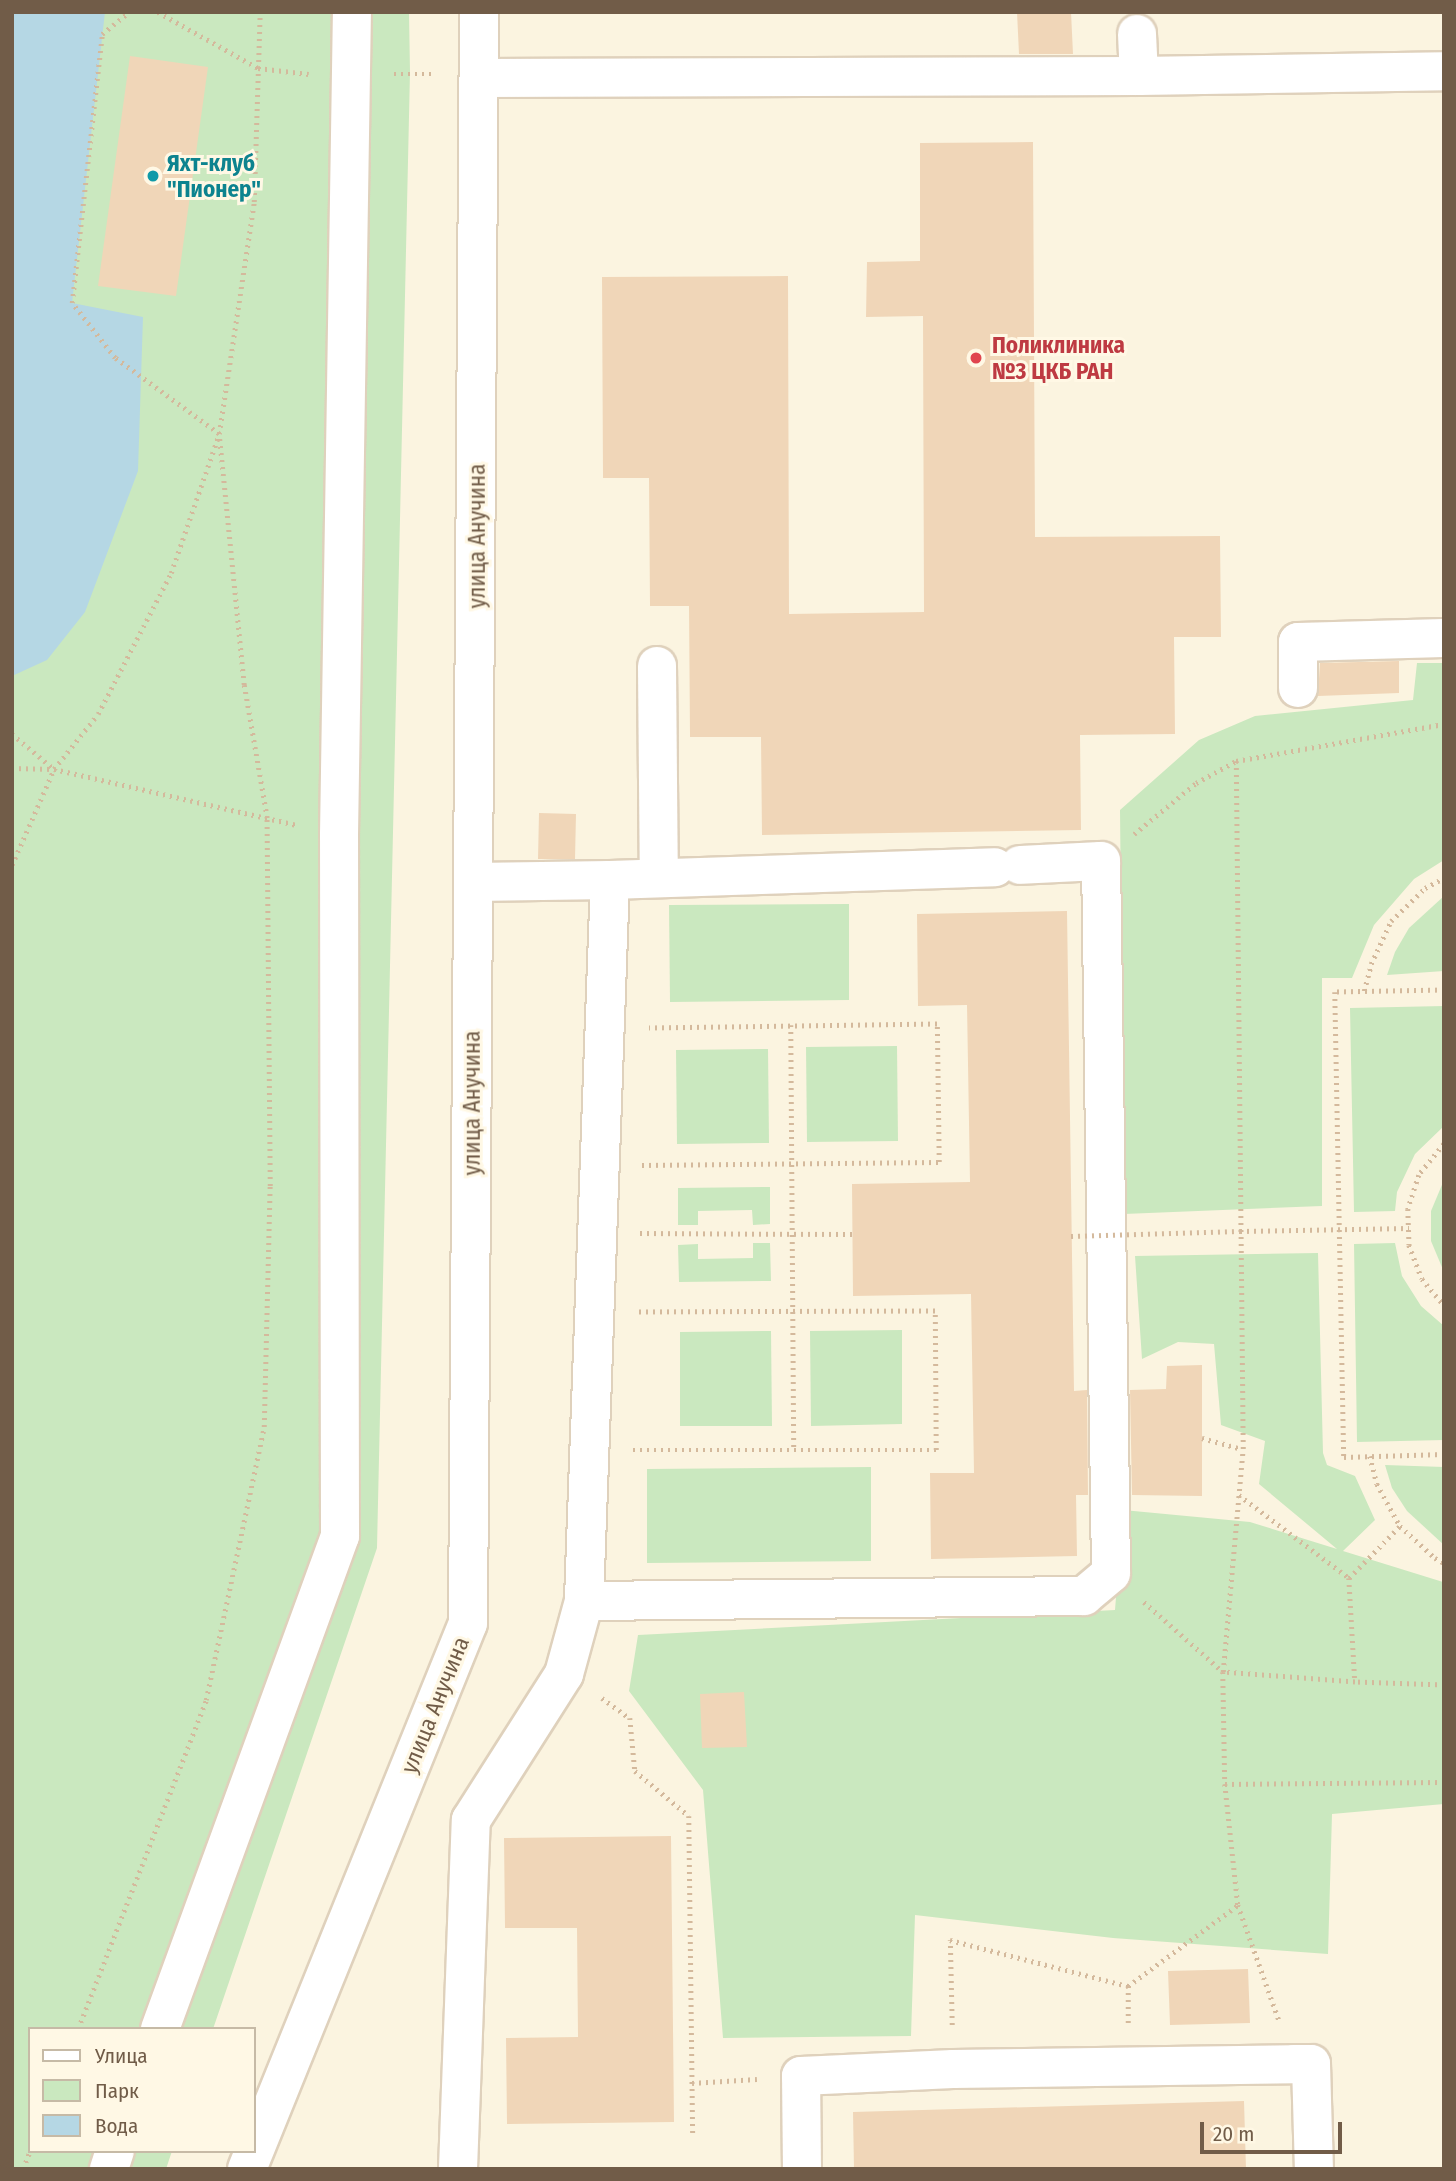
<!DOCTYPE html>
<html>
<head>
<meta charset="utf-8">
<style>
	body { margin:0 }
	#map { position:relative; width:1456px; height:2181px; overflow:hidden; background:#fbf4e0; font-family:"Fira Sans Condensed",sans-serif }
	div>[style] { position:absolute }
	.green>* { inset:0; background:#cae8bf }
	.water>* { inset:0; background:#b5d7e4 }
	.building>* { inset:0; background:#f0d6b8 }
	.path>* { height:4.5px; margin-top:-2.25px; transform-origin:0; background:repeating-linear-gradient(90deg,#d4b99c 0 2px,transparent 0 7px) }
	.roads { filter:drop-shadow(2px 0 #dfd1bc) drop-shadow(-2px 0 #dfd1bc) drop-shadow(0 2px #dfd1bc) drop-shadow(0 -2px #dfd1bc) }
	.minor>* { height:38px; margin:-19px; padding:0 19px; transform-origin:19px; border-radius:19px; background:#fff }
	.path-bridge>* { height:4.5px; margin-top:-2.25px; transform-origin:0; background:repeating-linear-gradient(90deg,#d4b99c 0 2px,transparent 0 7px) }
	.dots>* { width:19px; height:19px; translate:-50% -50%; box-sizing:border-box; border:4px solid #fff8e5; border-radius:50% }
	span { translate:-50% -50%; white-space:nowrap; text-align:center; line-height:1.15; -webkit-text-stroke:6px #fff8e5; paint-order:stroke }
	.culture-label { font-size:23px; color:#0d838f; font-weight:700 }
	.left { translate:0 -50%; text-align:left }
	.health-label { font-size:23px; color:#be3a42; font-weight:700 }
	.street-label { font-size:23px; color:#715c48 }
	.frame { position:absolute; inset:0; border:14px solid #715c48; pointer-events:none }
	.legend { position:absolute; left:28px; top:2027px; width:228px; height:126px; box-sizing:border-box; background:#fff8e5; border:2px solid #c6baa6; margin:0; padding:9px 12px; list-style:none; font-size:21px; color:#715c48 }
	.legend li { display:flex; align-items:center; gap:14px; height:35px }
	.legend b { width:35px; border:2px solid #c6baa6 }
	.scale { position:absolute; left:1200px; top:2122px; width:142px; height:32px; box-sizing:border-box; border:4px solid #715c48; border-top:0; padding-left:9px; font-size:21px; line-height:24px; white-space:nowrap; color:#715c48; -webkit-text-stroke:5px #fff8e5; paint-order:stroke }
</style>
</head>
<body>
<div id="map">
	<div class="green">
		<i style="clip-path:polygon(12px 12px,409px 12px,410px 72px,377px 1548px,213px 2029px,30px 2029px,30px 2151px,172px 2151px,166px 2169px,12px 2169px)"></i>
		<i style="clip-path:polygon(1417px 663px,1444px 663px,1444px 860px,1414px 879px,1374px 925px,1352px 978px,1322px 978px,1322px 1206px,1124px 1214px,1120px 810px,1199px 740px,1255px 716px,1413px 700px)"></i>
		<i style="clip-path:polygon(1444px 896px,1444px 971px,1387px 975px,1395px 952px,1409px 928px)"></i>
		<i style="clip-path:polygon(849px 904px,849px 1000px,670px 1002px,669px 905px)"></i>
		<i style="clip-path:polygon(1444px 1006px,1444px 1126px,1415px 1154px,1397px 1192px,1395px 1211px,1354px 1212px,1350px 1008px)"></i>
		<i style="clip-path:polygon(897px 1046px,898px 1141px,807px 1142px,806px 1047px)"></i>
		<i style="clip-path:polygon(768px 1049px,769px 1143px,677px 1144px,676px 1050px)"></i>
		<i style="clip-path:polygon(1444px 1180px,1444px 1272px,1431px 1241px,1431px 1211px)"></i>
		<i style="clip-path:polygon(770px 1187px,770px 1224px,753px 1225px,752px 1210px,698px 1211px,698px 1225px,678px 1225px,678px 1188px)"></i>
		<i style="clip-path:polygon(753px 1243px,770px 1243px,771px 1281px,679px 1282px,678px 1245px,698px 1244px,698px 1259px,753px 1258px)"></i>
		<i style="clip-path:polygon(1395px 1243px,1402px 1276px,1421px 1306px,1444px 1326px,1444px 1440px,1357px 1442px,1354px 1244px)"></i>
		<i style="clip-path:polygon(1318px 1253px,1323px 1453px,1327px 1465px,1355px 1476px,1375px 1520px,1343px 1551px,1443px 1582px,1444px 1804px,1332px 1814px,1328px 1954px,1113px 1938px,915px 1915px,911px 2036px,723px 2038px,703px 1790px,629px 1691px,638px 1635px,1115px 1610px,1123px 1510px,1250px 1522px,1337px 1549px,1259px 1484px,1265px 1441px,1221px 1425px,1214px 1344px,1178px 1342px,1142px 1359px,1135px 1256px)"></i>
		<i style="clip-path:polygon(902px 1330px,902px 1424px,811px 1426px,810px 1331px)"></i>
		<i style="clip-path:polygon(771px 1331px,772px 1426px,680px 1426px,680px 1332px)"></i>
		<i style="clip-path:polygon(1385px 1465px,1444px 1467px,1444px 1545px,1407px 1511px,1392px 1488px)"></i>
		<i style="clip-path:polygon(871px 1467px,871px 1561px,647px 1563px,647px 1469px)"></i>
	</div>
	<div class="water">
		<i style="clip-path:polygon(12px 12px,105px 12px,72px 303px,143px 317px,138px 471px,85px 612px,47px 660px,12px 676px)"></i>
	</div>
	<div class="building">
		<i style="clip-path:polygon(1017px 12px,1071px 12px,1073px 54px,1019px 54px)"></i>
		<i style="clip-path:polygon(130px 56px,208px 67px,176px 296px,98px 286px)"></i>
		<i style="clip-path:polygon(1033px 142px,1035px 537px,1220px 536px,1221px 637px,1174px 637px,1175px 734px,1080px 735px,1081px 830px,762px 835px,761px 737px,690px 737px,689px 606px,650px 606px,649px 478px,603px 478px,602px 277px,788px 276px,789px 614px,924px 612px,923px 316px,866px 317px,867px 262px,920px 261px,920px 143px)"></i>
		<i style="clip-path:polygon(1399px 661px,1399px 693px,1318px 696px,1320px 663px)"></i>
		<i style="clip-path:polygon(539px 813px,576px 814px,575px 859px,538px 859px)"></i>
		<i style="clip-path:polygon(1067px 911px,1074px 1391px,1087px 1390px,1088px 1495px,1076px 1495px,1077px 1556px,931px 1559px,930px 1473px,974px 1473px,971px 1294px,853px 1296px,852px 1184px,970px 1182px,967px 1005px,918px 1006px,917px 914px)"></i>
		<i style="clip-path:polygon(1202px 1365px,1202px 1496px,1132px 1495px,1130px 1390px,1166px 1389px,1167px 1366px)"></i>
		<i style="clip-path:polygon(744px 1692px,747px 1747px,702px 1748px,700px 1694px)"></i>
		<i style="clip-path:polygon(671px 1836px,674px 2122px,507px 2124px,506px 2038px,578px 2037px,577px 1928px,505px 1928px,504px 1838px)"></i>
		<i style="clip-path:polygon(1248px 1969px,1250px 2023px,1170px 2025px,1168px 1971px)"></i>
		<i style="clip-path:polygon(1244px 2101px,1246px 2169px,854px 2169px,853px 2112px)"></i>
	</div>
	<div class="path">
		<i style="left:158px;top:12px;width:115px;rotate:29.2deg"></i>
		<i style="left:258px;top:68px;width:51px;rotate:6.7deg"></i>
		<i style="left:394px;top:74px;width:40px"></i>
		<i style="left:12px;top:734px;width:55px;rotate:39.8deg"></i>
		<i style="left:12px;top:768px;width:42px;rotate:1.4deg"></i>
		<i style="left:54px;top:769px;width:248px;rotate:13deg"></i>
		<i style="left:1134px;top:834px;width:80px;rotate:-39.4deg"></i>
		<i style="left:1196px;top:783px;width:46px;rotate:-28.8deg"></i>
		<i style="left:1236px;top:761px;width:211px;rotate:-10.1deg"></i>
		<i style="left:12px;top:865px;width:105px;rotate:-66.4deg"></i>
		<i style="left:54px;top:769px;width:70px;rotate:-51.3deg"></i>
		<i style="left:98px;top:714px;width:159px;rotate:-62.6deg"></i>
		<i style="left:171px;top:573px;width:147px;rotate:-70.9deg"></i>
		<i style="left:219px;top:434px;width:235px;rotate:-81.4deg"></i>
		<i style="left:254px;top:202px;width:190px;rotate:-88.2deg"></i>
		<i style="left:1444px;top:990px;width:109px;rotate:178.9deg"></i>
		<i style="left:1335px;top:992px;width:465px;rotate:88.9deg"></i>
		<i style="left:1344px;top:1457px;width:100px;rotate:-1.7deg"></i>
		<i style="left:1364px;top:991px;width:28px;rotate:-75deg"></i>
		<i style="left:1371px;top:964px;width:47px;rotate:-65.1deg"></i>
		<i style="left:1391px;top:921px;width:47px;rotate:-44.1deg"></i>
		<i style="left:1425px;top:888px;width:21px;rotate:-28deg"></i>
		<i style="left:791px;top:1025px;width:425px;rotate:89.6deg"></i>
		<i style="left:1444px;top:1144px;width:40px;rotate:129deg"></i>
		<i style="left:1419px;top:1175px;width:36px;rotate:108deg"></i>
		<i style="left:1408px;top:1209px;width:36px;rotate:88deg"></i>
		<i style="left:1409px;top:1245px;width:36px;rotate:69deg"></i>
		<i style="left:1422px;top:1279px;width:34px;rotate:50deg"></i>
		<i style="left:642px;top:1165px;width:297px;rotate:-0.6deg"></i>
		<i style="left:939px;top:1162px;width:138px;rotate:-90.8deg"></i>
		<i style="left:937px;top:1024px;width:288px;rotate:179.2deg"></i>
		<i style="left:1240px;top:1231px;width:169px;rotate:-1deg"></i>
		<i style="left:640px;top:1233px;width:213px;rotate:0.3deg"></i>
		<i style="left:1202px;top:1438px;width:41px;rotate:15.4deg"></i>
		<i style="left:633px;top:1450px;width:303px"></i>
		<i style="left:936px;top:1450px;width:139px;rotate:-90.4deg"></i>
		<i style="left:935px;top:1311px;width:299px;rotate:179.8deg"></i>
		<i style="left:1370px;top:1456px;width:29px;rotate:76deg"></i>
		<i style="left:1377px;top:1484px;width:48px;rotate:61.3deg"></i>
		<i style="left:1400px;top:1526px;width:47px;rotate:42.4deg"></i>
		<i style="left:1435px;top:1558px;width:10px;rotate:29deg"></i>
		<i style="left:1239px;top:1495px;width:138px;rotate:37deg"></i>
		<i style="left:1349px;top:1578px;width:73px;rotate:-45.6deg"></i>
		<i style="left:1349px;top:1578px;width:104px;rotate:86.7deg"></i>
		<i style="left:1144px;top:1602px;width:106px;rotate:41.5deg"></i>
		<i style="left:1223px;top:1672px;width:224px;rotate:-84.9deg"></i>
		<i style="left:1243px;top:1449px;width:688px;rotate:-90.58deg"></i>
		<i style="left:1444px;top:1685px;width:89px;rotate:-178.1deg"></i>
		<i style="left:1355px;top:1682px;width:132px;rotate:-175.7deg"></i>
		<i style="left:1223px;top:1672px;width:112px;rotate:89deg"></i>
		<i style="left:1225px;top:1784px;width:219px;rotate:-0.5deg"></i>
		<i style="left:602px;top:1698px;width:34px;rotate:36deg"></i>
		<i style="left:630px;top:1718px;width:53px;rotate:84.6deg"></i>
		<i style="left:635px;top:1771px;width:70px;rotate:39.8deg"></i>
		<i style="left:689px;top:1816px;width:320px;rotate:89.3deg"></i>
		<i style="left:1225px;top:1784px;width:122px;rotate:83.9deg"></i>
		<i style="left:1238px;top:1905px;width:122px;rotate:70.4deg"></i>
		<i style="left:1128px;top:2023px;width:37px;rotate:-90deg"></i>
		<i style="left:1128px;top:1986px;width:137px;rotate:-36.4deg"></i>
		<i style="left:952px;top:2025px;width:85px;rotate:-91.3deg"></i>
		<i style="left:950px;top:1940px;width:184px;rotate:14.5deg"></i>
		<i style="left:78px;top:2029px;width:353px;rotate:-68.7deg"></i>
		<i style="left:206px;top:1700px;width:279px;rotate:-78deg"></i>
		<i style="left:264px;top:1427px;width:241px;rotate:-88.6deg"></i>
		<i style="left:270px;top:1186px;width:368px;rotate:-90.5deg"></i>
		<i style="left:267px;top:818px;width:135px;rotate:-99.8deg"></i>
		<i style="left:244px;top:685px;width:252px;rotate:-95.7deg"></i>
		<i style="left:219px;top:434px;width:129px;rotate:-143.8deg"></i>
		<i style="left:115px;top:358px;width:70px;rotate:-128deg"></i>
		<i style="left:72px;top:303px;width:271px;rotate:-83.6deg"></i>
		<i style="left:102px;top:34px;width:35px;rotate:-39deg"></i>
		<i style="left:692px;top:2083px;width:65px;rotate:-3.5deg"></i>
		<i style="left:23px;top:2169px;width:19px;rotate:-69deg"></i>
	</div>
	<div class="roads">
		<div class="minor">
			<i style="left:1137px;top:34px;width:42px;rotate:87.3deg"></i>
			<i style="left:480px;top:78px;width:659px;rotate:-0.17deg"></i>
			<i style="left:1139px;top:76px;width:305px;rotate:-0.9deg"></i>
			<i style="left:657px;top:666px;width:212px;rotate:89.5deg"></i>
			<i style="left:1298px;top:688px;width:46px;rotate:-90deg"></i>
			<i style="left:1298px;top:642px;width:146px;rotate:-1.6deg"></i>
			<i style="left:610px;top:880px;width:385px;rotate:-1.9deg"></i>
			<i style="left:474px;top:882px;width:136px;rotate:-0.8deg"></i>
			<i style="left:610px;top:880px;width:721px;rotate:92.07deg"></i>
			<i style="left:584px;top:1601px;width:500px;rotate:-0.57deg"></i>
			<i style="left:1084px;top:1596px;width:35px;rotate:-40deg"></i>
			<i style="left:1111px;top:1573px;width:712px;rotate:-90.8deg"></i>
			<i style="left:1101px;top:861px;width:81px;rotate:177.2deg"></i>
			<i style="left:160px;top:2029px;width:525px;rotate:-69.94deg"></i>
			<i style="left:340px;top:1536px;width:701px;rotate:-90.08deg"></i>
			<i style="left:339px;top:835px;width:823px;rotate:-89.1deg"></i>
			<i style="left:109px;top:2169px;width:19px;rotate:-72deg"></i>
			<i style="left:247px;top:2169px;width:589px;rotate:-67.96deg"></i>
			<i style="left:468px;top:1623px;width:1611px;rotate:-89.61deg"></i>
			<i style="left:458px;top:2169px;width:349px;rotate:-87.9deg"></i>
			<i style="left:471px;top:1820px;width:173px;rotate:-57.5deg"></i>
			<i style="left:564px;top:1674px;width:76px;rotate:-74.7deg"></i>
			<i style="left:802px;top:2169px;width:93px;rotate:-90.6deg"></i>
			<i style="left:801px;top:2076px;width:152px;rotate:-2.6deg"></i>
			<i style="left:953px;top:2069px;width:341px;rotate:-0.8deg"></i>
			<i style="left:1294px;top:2064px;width:17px"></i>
			<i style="left:1311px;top:2064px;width:105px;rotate:88.4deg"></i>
		</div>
	</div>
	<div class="path-bridge">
		<i style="left:1071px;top:1236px;width:169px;rotate:-1.7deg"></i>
	</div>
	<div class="dots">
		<i style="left:153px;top:176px;background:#0f9aa8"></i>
		<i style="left:976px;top:358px;background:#e0444e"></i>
	</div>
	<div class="culture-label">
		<span class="left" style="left:167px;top:176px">Яхт-клуб<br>"Пионер"</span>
	</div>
	<div class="health-label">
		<span class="left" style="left:992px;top:358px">Поликлиника<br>№3 ЦКБ РАН</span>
	</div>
	<div class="street-label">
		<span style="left:477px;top:536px;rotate:-90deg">улица Анучина</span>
		<span style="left:472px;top:1103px;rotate:-90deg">улица Анучина</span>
		<span style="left:435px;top:1705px;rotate:-68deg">улица Анучина</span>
	</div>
	<div class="frame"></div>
	<ul class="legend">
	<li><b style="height:9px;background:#fff"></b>Улица</li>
	<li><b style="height:19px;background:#cae8bf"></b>Парк</li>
	<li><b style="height:19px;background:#b5d7e4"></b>Вода</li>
	</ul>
	<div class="scale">20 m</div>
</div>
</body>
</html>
